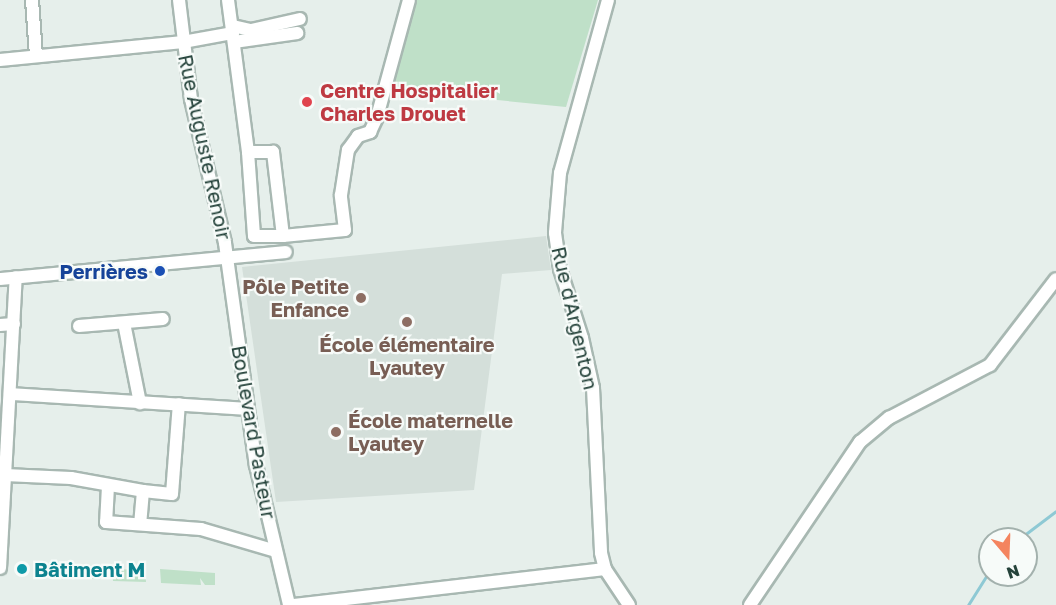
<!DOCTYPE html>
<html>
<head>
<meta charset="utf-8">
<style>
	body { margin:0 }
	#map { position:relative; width:1056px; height:605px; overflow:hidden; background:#e6efeb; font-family:"Golos Text",sans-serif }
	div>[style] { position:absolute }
	.built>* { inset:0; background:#d4dfda }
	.green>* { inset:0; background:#bfe0c8 }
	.stream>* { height:3px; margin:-1.5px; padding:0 1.5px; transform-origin:1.5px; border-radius:1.5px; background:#8ec9d4 }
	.roads { filter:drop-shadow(2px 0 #a8b8b2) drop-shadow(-2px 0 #a8b8b2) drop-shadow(0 2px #a8b8b2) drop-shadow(0 -2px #a8b8b2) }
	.minor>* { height:12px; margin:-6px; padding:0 6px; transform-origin:6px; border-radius:6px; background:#fff }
	.dots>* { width:16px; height:16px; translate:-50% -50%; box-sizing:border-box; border:3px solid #f7fbf9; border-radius:50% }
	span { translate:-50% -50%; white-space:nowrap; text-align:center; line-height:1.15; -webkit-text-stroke:4.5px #f7fbf9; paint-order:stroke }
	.health-label { font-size:20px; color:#be3a42; font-weight:700 }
	.left { translate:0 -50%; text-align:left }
	.street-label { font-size:20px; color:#24423a }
	.transit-label { font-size:20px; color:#164399; font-weight:700 }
	.right { translate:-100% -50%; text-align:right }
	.education-label { font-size:20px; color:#785e54; font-weight:700 }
	.culture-label { font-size:20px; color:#0d838f; font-weight:700 }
	.north { position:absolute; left:978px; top:527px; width:60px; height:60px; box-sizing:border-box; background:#f7fbf9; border:2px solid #a3b1ad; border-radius:50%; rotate:161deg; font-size:16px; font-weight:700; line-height:24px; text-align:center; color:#24423a }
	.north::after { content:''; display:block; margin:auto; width:21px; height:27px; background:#f4845f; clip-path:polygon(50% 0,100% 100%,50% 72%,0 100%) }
</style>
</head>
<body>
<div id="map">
	<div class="built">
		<i style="clip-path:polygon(546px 236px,551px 270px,502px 274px,474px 490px,276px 502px,242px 267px)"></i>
	</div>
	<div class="green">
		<i style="clip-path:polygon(413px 0,598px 0,566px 107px,387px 89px)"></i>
		<i style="clip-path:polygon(62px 563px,96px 566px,96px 579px,61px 577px)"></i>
		<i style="clip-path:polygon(112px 569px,145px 570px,146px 582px,113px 581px)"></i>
		<i style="clip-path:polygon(160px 569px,215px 573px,215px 585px,205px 585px,200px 578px,201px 585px,161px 583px)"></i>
	</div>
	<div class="stream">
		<i style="left:1019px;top:539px;width:46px;rotate:-37.1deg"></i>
		<i style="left:968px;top:605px;width:41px;rotate:-57.8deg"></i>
	</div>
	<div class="roads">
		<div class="minor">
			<i style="left:32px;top:0;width:56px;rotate:85.9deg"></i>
			<i style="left:179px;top:0;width:100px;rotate:83.1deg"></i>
			<i style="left:191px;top:99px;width:148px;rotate:76.7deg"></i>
			<i style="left:225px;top:243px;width:224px;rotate:82.1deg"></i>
			<i style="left:256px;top:465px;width:144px;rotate:76.7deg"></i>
			<i style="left:228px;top:0;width:153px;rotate:82.5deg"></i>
			<i style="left:248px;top:152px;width:84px;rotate:85.9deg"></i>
			<i style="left:254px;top:236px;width:29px"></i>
			<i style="left:283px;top:236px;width:85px;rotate:-96.8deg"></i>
			<i style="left:273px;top:152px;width:25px;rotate:180deg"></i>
			<i style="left:608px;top:0;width:180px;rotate:105.5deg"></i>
			<i style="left:560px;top:173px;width:60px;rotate:94.8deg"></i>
			<i style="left:555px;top:233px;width:36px;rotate:82deg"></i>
			<i style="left:560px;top:269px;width:72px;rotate:72.3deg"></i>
			<i style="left:582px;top:338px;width:51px;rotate:77.6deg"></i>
			<i style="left:593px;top:388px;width:165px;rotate:87.2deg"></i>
			<i style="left:601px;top:553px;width:16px;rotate:76deg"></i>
			<i style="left:605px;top:569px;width:43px;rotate:56.3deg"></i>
			<i style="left:233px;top:26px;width:18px;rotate:13deg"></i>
			<i style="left:251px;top:30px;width:50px;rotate:-12.7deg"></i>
			<i style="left:234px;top:42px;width:64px;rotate:-8.1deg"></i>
			<i style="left:0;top:60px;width:184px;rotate:-5.6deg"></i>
			<i style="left:183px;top:42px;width:51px;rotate:-10.2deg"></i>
			<i style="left:283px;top:236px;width:62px;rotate:-5.5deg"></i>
			<i style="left:345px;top:230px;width:35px;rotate:-97deg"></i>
			<i style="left:341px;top:195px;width:46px;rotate:-81.2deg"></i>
			<i style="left:348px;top:150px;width:17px;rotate:-54deg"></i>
			<i style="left:358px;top:136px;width:13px;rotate:-18deg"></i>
			<i style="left:370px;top:132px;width:17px;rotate:-65deg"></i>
			<i style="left:377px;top:117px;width:121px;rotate:-74.7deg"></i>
			<i style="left:0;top:279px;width:287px;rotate:-5.4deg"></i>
			<i style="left:124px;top:323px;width:82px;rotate:78.7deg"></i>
			<i style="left:0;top:325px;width:14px;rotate:-4deg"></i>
			<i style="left:79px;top:326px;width:84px;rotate:-4.8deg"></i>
			<i style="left:11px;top:394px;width:236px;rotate:3.6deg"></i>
			<i style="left:5px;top:475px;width:66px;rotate:2.6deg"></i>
			<i style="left:71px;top:478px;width:73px;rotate:10.2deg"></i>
			<i style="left:143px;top:491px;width:33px;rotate:95deg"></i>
			<i style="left:108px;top:486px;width:36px;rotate:93deg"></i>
			<i style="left:106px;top:522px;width:95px;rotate:4.2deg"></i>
			<i style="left:201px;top:529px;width:78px;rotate:16.3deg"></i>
			<i style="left:143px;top:491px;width:29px;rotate:6deg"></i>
			<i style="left:172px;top:494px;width:90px;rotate:-85.6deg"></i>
			<i style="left:0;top:568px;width:291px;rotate:-86.9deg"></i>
			<i style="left:294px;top:605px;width:313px;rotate:-6.6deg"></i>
			<i style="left:750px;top:605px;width:197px;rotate:-56deg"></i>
			<i style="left:860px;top:442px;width:38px;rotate:-40deg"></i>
			<i style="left:889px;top:418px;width:114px;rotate:-27.7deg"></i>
			<i style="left:990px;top:365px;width:108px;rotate:-52.5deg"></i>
		</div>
	</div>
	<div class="dots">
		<i style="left:307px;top:102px;background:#e0444e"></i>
		<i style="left:160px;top:271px;background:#1a4fb4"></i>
		<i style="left:361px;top:298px;background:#8d6e63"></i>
		<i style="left:407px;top:322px;background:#8d6e63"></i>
		<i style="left:336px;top:432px;background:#8d6e63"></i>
		<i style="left:22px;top:569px;background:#0f9aa8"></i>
	</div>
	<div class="health-label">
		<span class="left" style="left:320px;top:102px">Centre Hospitalier<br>Charles Drouet</span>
	</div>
	<div class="street-label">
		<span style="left:205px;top:147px;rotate:78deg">Rue Auguste Renoir</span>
		<span style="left:575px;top:318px;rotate:77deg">Rue d'Argenton</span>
		<span style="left:254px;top:432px;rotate:80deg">Boulevard Pasteur</span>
	</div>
	<div class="transit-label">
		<span class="right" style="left:148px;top:271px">Perrières</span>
	</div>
	<div class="education-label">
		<span class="right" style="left:349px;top:298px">Pôle Petite<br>Enfance</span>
		<span style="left:407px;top:356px">École élémentaire<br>Lyautey</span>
		<span class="left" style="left:348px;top:432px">École maternelle<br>Lyautey</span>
	</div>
	<div class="culture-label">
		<span class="left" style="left:34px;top:569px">Bâtiment M</span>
	</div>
	<div class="north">N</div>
</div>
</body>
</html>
